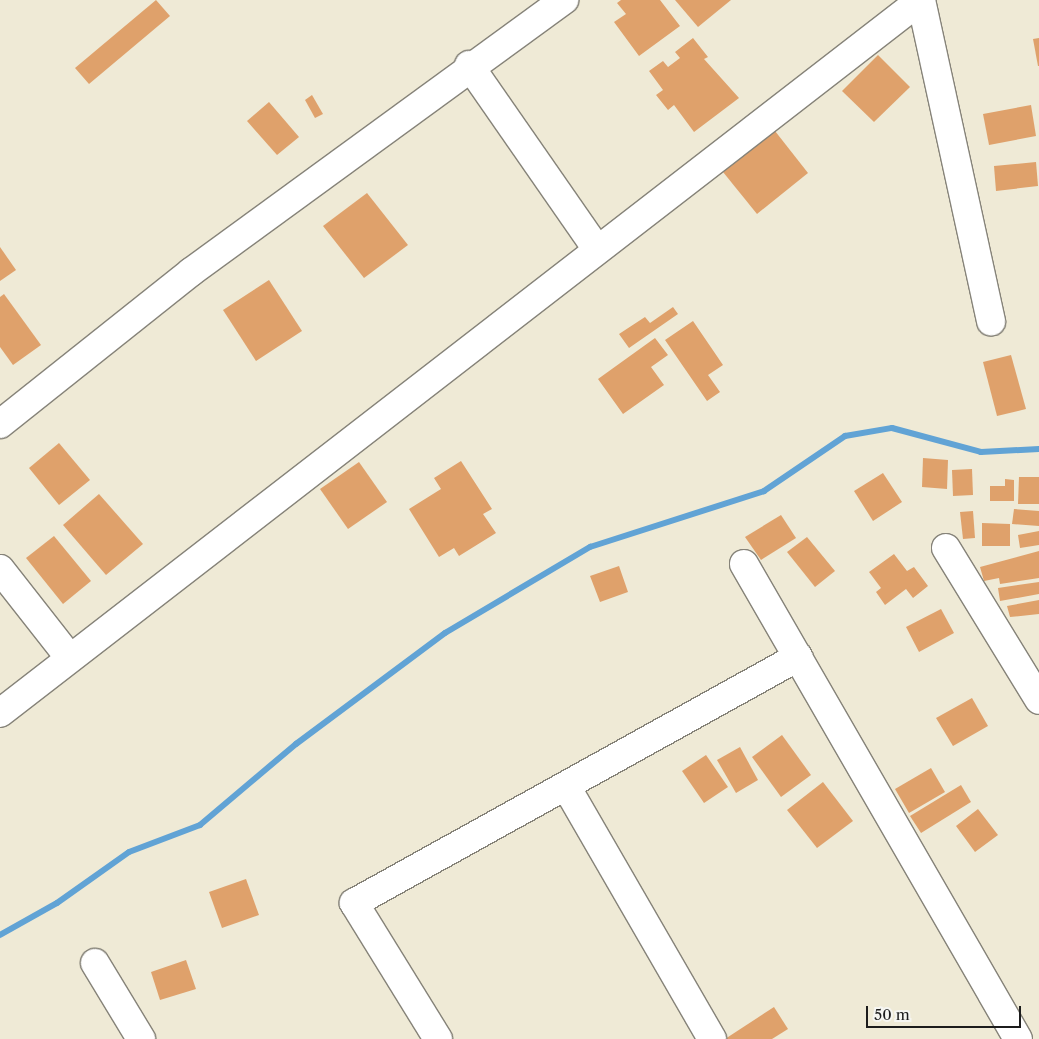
<!DOCTYPE html>
<html>
<head>
<meta charset="utf-8">
<style>
	body { margin:0 }
	#map { position:relative; width:1039px; height:1039px; overflow:hidden; background:#efead6; font-family:"Libre Caslon Text",serif }
	div>[style] { position:absolute }
	.stream>* { height:6px; margin:-3px; padding:0 3px; transform-origin:3px; border-radius:3px; background:#61a3d5 }
	.building>* { inset:0; background:#dfa16b }
	.roads { filter:drop-shadow(1px 0 #868379) drop-shadow(-1px 0 #868379) drop-shadow(0 1px #868379) drop-shadow(0 -1px #868379) }
	.minor>* { height:28px; margin:-14px; padding:0 14px; transform-origin:14px; border-radius:14px; background:#fff }
	span { translate:-50% -50%; white-space:nowrap; text-align:center; line-height:1.15; -webkit-text-stroke:4.5px #f6f6f2; paint-order:stroke }
	.scale { position:absolute; left:866px; top:1006px; width:155px; height:22px; box-sizing:border-box; border:2px solid #1c1c1c; border-top:0; padding-left:6px; font-size:15px; line-height:18px; white-space:nowrap; color:#1c1c1c; -webkit-text-stroke:4px #f6f6f2; paint-order:stroke }
</style>
</head>
<body>
<div id="map">
	<div class="stream">
		<i style="left:0;top:935px;width:65px;rotate:-29.3deg"></i>
		<i style="left:57px;top:903px;width:88px;rotate:-35.3deg"></i>
		<i style="left:129px;top:852px;width:76px;rotate:-20.8deg"></i>
		<i style="left:200px;top:825px;width:126px;rotate:-40.2deg"></i>
		<i style="left:296px;top:744px;width:186px;rotate:-36.7deg"></i>
		<i style="left:445px;top:633px;width:169px;rotate:-30.7deg"></i>
		<i style="left:590px;top:547px;width:183px;rotate:-17.8deg"></i>
		<i style="left:764px;top:491px;width:98px;rotate:-34.2deg"></i>
		<i style="left:845px;top:436px;width:48px;rotate:-9.7deg"></i>
		<i style="left:892px;top:428px;width:92px;rotate:15.1deg"></i>
		<i style="left:981px;top:452px;width:58px;rotate:-3deg"></i>
	</div>
	<div class="building">
		<i style="clip-path:polygon(156px 0,170px 16px,89px 84px,75px 68px)"></i>
		<i style="clip-path:polygon(621px 0,660px 0,680px 26px,639px 56px,614px 22px,626px 14px,617px 3px)"></i>
		<i style="clip-path:polygon(675px 0,731px 0,698px 27px)"></i>
		<i style="clip-path:polygon(693px 38px,708px 57px,704px 59px,739px 98px,694px 132px,674px 105px,668px 110px,656px 95px,663px 90px,649px 71px,663px 61px,668px 67px,680px 58px,675px 52px)"></i>
		<i style="clip-path:polygon(1039px 38px,1039px 66px,1038px 66px,1033px 39px)"></i>
		<i style="clip-path:polygon(878px 55px,910px 87px,874px 122px,842px 91px)"></i>
		<i style="clip-path:polygon(312px 95px,323px 114px,315px 118px,305px 100px)"></i>
		<i style="clip-path:polygon(269px 102px,299px 137px,277px 155px,247px 121px)"></i>
		<i style="clip-path:polygon(1031px 105px,1036px 136px,989px 145px,983px 114px)"></i>
		<i style="clip-path:polygon(775px 131px,808px 173px,757px 214px,723px 172px)"></i>
		<i style="clip-path:polygon(1036px 162px,1038px 186px,996px 191px,994px 166px)"></i>
		<i style="clip-path:polygon(367px 193px,408px 245px,364px 278px,323px 226px)"></i>
		<i style="clip-path:polygon(0 247px,16px 270px,0 281px)"></i>
		<i style="clip-path:polygon(269px 280px,302px 331px,256px 361px,223px 310px)"></i>
		<i style="clip-path:polygon(4px 294px,41px 345px,13px 365px,0 347px,0 297px)"></i>
		<i style="clip-path:polygon(673px 307px,678px 314px,629px 348px,619px 334px,645px 317px,650px 323px)"></i>
		<i style="clip-path:polygon(693px 321px,723px 365px,708px 375px,720px 392px,707px 401px,665px 340px)"></i>
		<i style="clip-path:polygon(655px 338px,668px 355px,651px 367px,664px 385px,623px 414px,598px 379px)"></i>
		<i style="clip-path:polygon(1011px 355px,1026px 409px,997px 416px,983px 362px)"></i>
		<i style="clip-path:polygon(59px 443px,90px 480px,59px 505px,29px 468px)"></i>
		<i style="clip-path:polygon(923px 458px,948px 460px,947px 489px,922px 487px)"></i>
		<i style="clip-path:polygon(461px 461px,492px 509px,483px 514px,496px 533px,459px 556px,454px 548px,439px 557px,409px 509px,441px 489px,434px 478px)"></i>
		<i style="clip-path:polygon(359px 462px,387px 502px,348px 529px,320px 489px)"></i>
		<i style="clip-path:polygon(972px 469px,973px 495px,953px 496px,952px 470px)"></i>
		<i style="clip-path:polygon(883px 473px,902px 502px,873px 521px,854px 491px)"></i>
		<i style="clip-path:polygon(1019px 477px,1039px 477px,1039px 504px,1018px 504px)"></i>
		<i style="clip-path:polygon(1005px 479px,1014px 480px,1014px 501px,990px 501px,990px 486px,1005px 486px)"></i>
		<i style="clip-path:polygon(99px 494px,143px 544px,106px 575px,63px 525px)"></i>
		<i style="clip-path:polygon(1014px 509px,1039px 511px,1039px 526px,1012px 524px)"></i>
		<i style="clip-path:polygon(973px 511px,975px 538px,963px 539px,960px 512px)"></i>
		<i style="clip-path:polygon(781px 515px,796px 538px,761px 560px,745px 537px)"></i>
		<i style="clip-path:polygon(982px 523px,1010px 524px,1010px 546px,982px 546px)"></i>
		<i style="clip-path:polygon(1039px 531px,1039px 545px,1020px 548px,1018px 535px)"></i>
		<i style="clip-path:polygon(54px 536px,91px 581px,63px 604px,26px 558px)"></i>
		<i style="clip-path:polygon(807px 537px,835px 571px,815px 587px,787px 552px)"></i>
		<i style="clip-path:polygon(1039px 551px,1039px 578px,1000px 584px,999px 578px,984px 581px,980px 567px)"></i>
		<i style="clip-path:polygon(894px 554px,907px 571px,914px 567px,928px 586px,913px 598px,906px 589px,885px 605px,876px 592px,881px 588px,869px 572px)"></i>
		<i style="clip-path:polygon(619px 566px,628px 592px,600px 602px,590px 576px)"></i>
		<i style="clip-path:polygon(1039px 582px,1039px 594px,1000px 601px,998px 588px)"></i>
		<i style="clip-path:polygon(1039px 600px,1039px 614px,1010px 617px,1007px 606px)"></i>
		<i style="clip-path:polygon(941px 609px,954px 633px,919px 652px,906px 627px)"></i>
		<i style="clip-path:polygon(972px 698px,988px 726px,953px 746px,936px 718px)"></i>
		<i style="clip-path:polygon(782px 735px,811px 775px,781px 797px,752px 757px)"></i>
		<i style="clip-path:polygon(740px 747px,758px 780px,736px 793px,717px 760px)"></i>
		<i style="clip-path:polygon(706px 755px,728px 787px,704px 803px,682px 771px)"></i>
		<i style="clip-path:polygon(931px 768px,945px 792px,909px 813px,895px 789px)"></i>
		<i style="clip-path:polygon(823px 782px,853px 821px,817px 848px,787px 810px)"></i>
		<i style="clip-path:polygon(961px 785px,971px 802px,921px 833px,910px 816px)"></i>
		<i style="clip-path:polygon(978px 809px,998px 835px,975px 852px,956px 826px)"></i>
		<i style="clip-path:polygon(246px 879px,259px 915px,222px 928px,209px 892px)"></i>
		<i style="clip-path:polygon(186px 960px,196px 989px,160px 1000px,151px 972px)"></i>
		<i style="clip-path:polygon(774px 1007px,788px 1029px,772px 1039px,725px 1039px)"></i>
	</div>
	<div class="roads">
		<div class="minor">
			<i style="left:921px;top:0;width:329px;rotate:77.7deg"></i>
			<i style="left:469px;top:65px;width:224px;rotate:55.2deg"></i>
			<i style="left:0;top:424px;width:244px;rotate:-38.5deg"></i>
			<i style="left:191px;top:272px;width:462px;rotate:-36.1deg"></i>
			<i style="left:946px;top:548px;width:178px;rotate:58.5deg"></i>
			<i style="left:744px;top:564px;width:548px;rotate:60.02deg"></i>
			<i style="left:0;top:569px;width:112px;rotate:51.9deg"></i>
			<i style="left:0;top:713px;width:1165px;rotate:-37.75deg"></i>
			<i style="left:566px;top:786px;width:292px;rotate:60deg"></i>
			<i style="left:95px;top:963px;width:89px;rotate:58.8deg"></i>
			<i style="left:438px;top:1039px;width:160px;rotate:-121.7deg"></i>
			<i style="left:354px;top:903px;width:508px;rotate:-28.99deg"></i>
		</div>
	</div>
	<div class="scale">50 m</div>
</div>
</body>
</html>
